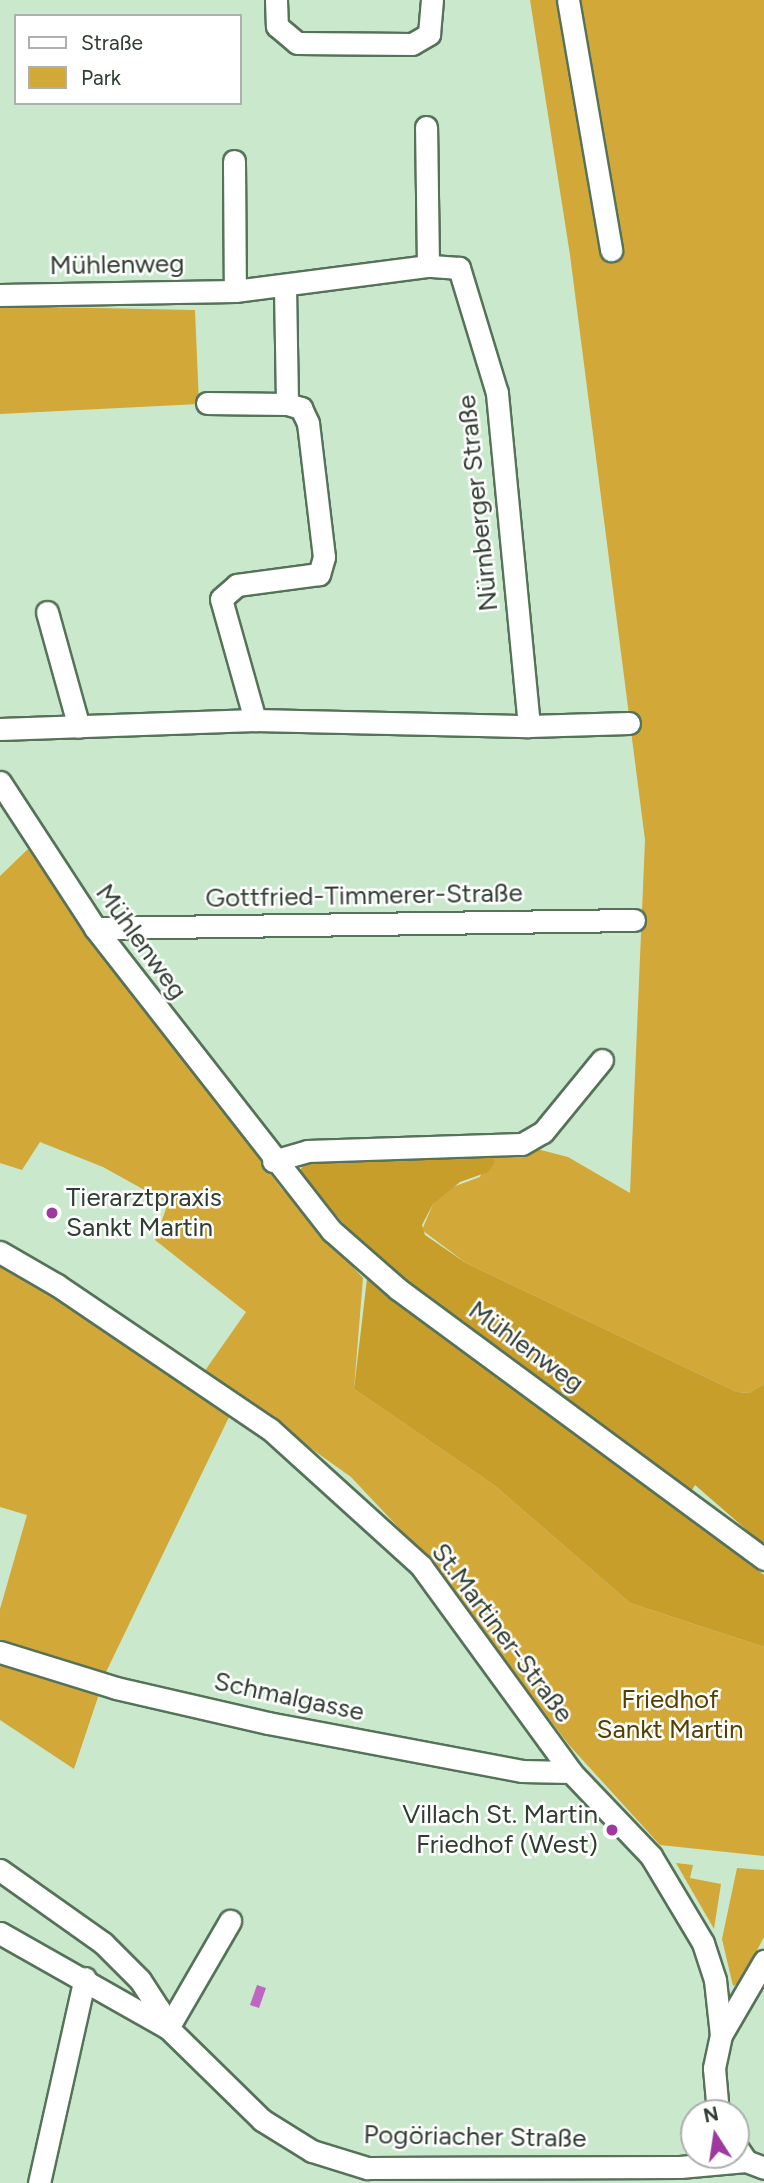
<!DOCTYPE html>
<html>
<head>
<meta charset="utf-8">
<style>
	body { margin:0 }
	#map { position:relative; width:764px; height:2183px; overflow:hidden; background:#cae9cc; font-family:Figtree,sans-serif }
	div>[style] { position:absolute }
	.green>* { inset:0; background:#d2a838 }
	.forest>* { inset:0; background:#c89e2b }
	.water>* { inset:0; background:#c264c1 }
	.roads { filter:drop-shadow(2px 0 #567259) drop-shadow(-2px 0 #567259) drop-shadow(0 2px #567259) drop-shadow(0 -2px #567259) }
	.street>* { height:21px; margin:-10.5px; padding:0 10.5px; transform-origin:10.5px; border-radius:10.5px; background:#fff }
	.dots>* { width:19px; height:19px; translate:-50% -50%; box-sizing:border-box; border:4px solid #fff; border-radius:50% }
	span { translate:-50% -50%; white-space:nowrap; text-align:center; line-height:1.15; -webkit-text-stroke:5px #fff; paint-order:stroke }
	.street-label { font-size:26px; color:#303d31 }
	.poi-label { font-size:26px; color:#303d31 }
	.left { translate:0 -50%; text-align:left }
	.right { translate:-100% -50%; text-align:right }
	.park-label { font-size:26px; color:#543f00 }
	.legend { position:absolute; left:14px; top:14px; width:228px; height:91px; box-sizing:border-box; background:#fff; border:2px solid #acb1ad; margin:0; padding:9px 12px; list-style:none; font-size:21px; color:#303d31 }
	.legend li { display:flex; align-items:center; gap:14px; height:35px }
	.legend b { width:35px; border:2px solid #acb1ad }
	.north { position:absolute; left:680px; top:2099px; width:70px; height:70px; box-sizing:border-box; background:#fff; border:2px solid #acb1ad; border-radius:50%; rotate:348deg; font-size:19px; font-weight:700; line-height:28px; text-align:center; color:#303d31 }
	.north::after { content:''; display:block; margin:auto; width:24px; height:32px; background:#9e399f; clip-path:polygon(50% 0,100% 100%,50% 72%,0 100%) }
</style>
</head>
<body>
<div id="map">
	<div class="green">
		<i style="clip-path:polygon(530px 0,764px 0,764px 1384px,749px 1393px,737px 1392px,466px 1263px,422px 1230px,433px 1204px,447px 1189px,480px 1177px,489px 1151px,537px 1149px,568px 1157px,630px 1193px,645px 840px,570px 255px)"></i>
		<i style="clip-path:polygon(0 306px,195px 310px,199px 404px,0 414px)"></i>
		<i style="clip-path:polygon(28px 849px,281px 1188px,363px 1278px,354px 1389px,494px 1485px,630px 1603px,764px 1647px,764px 1856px,660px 1845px,569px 1745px,428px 1559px,351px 1477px,204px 1372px,246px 1312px,155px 1240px,168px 1203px,103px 1167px,40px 1142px,22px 1170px,0 1163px,0 876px)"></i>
		<i style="clip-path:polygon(0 1260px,230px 1415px,107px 1670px,74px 1769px,0 1720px,0 1609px,27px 1515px,0 1507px)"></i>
		<i style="clip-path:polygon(676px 1863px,693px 1865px,690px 1878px,721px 1884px,714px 1929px)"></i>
		<i style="clip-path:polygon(737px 1868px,764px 1870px,764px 1937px,739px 1984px,733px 1986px,722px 1939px)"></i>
	</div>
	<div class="forest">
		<i style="clip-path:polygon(489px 1151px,495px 1162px,488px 1172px,460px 1182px,433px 1204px,422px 1225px,425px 1235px,466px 1263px,737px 1392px,749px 1393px,764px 1384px,764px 1545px,695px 1485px,680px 1511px,764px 1575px,764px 1647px,630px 1603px,494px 1485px,354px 1389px,370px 1253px,298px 1173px,306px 1162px,318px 1159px,413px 1159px)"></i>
	</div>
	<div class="water">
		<i style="clip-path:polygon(257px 1985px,266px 1988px,259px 2008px,250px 2005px)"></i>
	</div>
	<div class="roads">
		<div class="street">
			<i style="left:276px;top:0;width:26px;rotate:88deg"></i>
			<i style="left:277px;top:26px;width:26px;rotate:40deg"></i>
			<i style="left:297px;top:43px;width:115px;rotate:0.5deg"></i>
			<i style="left:412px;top:44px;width:20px;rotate:-30deg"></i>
			<i style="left:429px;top:34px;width:34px;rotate:-85deg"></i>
			<i style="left:568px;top:0;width:254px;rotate:80.2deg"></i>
			<i style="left:234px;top:161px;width:130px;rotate:89.6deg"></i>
			<i style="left:235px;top:291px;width:195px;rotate:-7.4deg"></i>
			<i style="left:285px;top:287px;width:117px;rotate:89deg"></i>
			<i style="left:0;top:295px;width:235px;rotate:-1deg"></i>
			<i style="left:207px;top:403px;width:80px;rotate:0.7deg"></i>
			<i style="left:287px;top:404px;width:15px;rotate:16deg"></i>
			<i style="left:301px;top:408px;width:17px;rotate:65deg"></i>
			<i style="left:308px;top:423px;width:135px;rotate:83.2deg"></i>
			<i style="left:324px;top:557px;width:18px;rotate:106deg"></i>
			<i style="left:319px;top:574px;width:83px;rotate:172.4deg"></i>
			<i style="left:237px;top:585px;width:21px;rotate:139deg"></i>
			<i style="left:221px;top:599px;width:126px;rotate:74.3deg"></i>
			<i style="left:47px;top:612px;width:119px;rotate:74.5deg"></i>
			<i style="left:529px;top:726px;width:100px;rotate:-1.7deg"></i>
			<i style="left:0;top:729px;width:255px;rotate:-2deg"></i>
			<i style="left:255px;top:720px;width:274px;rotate:1.3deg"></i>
			<i style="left:529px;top:726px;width:335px;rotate:-95.5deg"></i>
			<i style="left:497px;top:393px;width:131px;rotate:-106.9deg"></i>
			<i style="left:459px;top:268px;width:31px;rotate:-176deg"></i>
			<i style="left:428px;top:266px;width:139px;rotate:-90.8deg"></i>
			<i style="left:0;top:782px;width:174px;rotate:56.9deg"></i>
			<i style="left:95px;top:928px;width:385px;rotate:52deg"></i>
			<i style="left:332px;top:1231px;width:88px;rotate:41.3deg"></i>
			<i style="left:398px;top:1289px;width:455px;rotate:36.4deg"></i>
			<i style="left:95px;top:928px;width:539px;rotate:-0.85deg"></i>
			<i style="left:273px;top:1161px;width:35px;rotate:-16deg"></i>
			<i style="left:307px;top:1151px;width:215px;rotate:-1.9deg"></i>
			<i style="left:522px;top:1144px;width:24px;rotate:-30deg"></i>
			<i style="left:543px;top:1132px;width:93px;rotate:-50.7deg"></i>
			<i style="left:0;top:1252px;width:66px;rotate:30.1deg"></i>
			<i style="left:57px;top:1285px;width:257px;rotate:34.1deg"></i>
			<i style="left:270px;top:1429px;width:204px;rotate:42.2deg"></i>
			<i style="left:421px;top:1566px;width:255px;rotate:53.9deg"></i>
			<i style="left:571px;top:1772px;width:116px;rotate:46.4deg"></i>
			<i style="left:651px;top:1856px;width:101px;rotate:59.1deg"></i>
			<i style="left:703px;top:1943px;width:39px;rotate:72deg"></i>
			<i style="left:715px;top:1980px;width:55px;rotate:83.8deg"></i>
			<i style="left:721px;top:2035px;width:34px;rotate:102deg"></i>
			<i style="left:714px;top:2068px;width:45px;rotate:84.9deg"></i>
			<i style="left:0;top:1652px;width:121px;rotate:17.2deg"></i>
			<i style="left:116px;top:1688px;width:156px;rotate:13deg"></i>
			<i style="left:268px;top:1723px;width:258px;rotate:10.7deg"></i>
			<i style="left:522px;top:1771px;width:49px;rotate:1.2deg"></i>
			<i style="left:0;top:1870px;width:126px;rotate:35.3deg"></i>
			<i style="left:103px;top:1943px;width:52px;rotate:45deg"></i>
			<i style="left:140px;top:1980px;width:35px;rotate:57deg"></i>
			<i style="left:159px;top:2009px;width:13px;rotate:90deg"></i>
			<i style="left:0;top:1933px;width:193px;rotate:29.5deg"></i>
			<i style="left:168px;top:2028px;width:132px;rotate:44.4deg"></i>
			<i style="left:262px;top:2120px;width:59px;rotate:31.8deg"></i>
			<i style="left:312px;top:2151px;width:58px;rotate:17.2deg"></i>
			<i style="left:367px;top:2168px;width:313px;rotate:-0.2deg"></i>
			<i style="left:680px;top:2167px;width:66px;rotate:-5.2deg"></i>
			<i style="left:168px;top:2028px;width:124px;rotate:-59.9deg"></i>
			<i style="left:721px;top:2035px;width:86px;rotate:-59.8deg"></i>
			<i style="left:736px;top:2146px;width:18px;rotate:56deg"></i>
			<i style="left:746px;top:2161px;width:19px;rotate:21deg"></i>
			<i style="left:39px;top:2183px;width:210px;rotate:-77.4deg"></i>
		</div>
	</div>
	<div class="dots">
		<i style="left:52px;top:1213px;background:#9e399f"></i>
		<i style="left:612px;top:1830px;background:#9e399f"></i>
	</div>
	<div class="street-label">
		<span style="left:117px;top:265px;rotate:-1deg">Mühlenweg</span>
		<span style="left:478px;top:503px;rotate:-96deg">Nürnberger Straße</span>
		<span style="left:364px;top:896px;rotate:-1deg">Gottfried-Timmerer-Straße</span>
		<span style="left:141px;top:942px;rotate:54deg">Mühlenweg</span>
		<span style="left:526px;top:1347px;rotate:36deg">Mühlenweg</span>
		<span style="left:502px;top:1633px;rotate:53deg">St.Martiner-Straße</span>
		<span style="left:289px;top:1697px;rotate:12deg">Schmalgasse</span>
		<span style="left:475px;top:2137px;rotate:1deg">Pogöriacher Straße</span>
	</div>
	<div class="poi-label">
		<span class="left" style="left:66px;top:1213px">Tierarztpraxis<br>Sankt Martin</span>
		<span class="right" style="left:598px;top:1830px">Villach St. Martin<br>Friedhof (West)</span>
	</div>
	<div class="park-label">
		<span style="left:670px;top:1715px">Friedhof<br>Sankt Martin</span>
	</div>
	<ul class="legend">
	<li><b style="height:9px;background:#fff"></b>Straße</li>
	<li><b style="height:19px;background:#d2a838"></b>Park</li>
	</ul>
	<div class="north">N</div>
</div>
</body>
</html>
